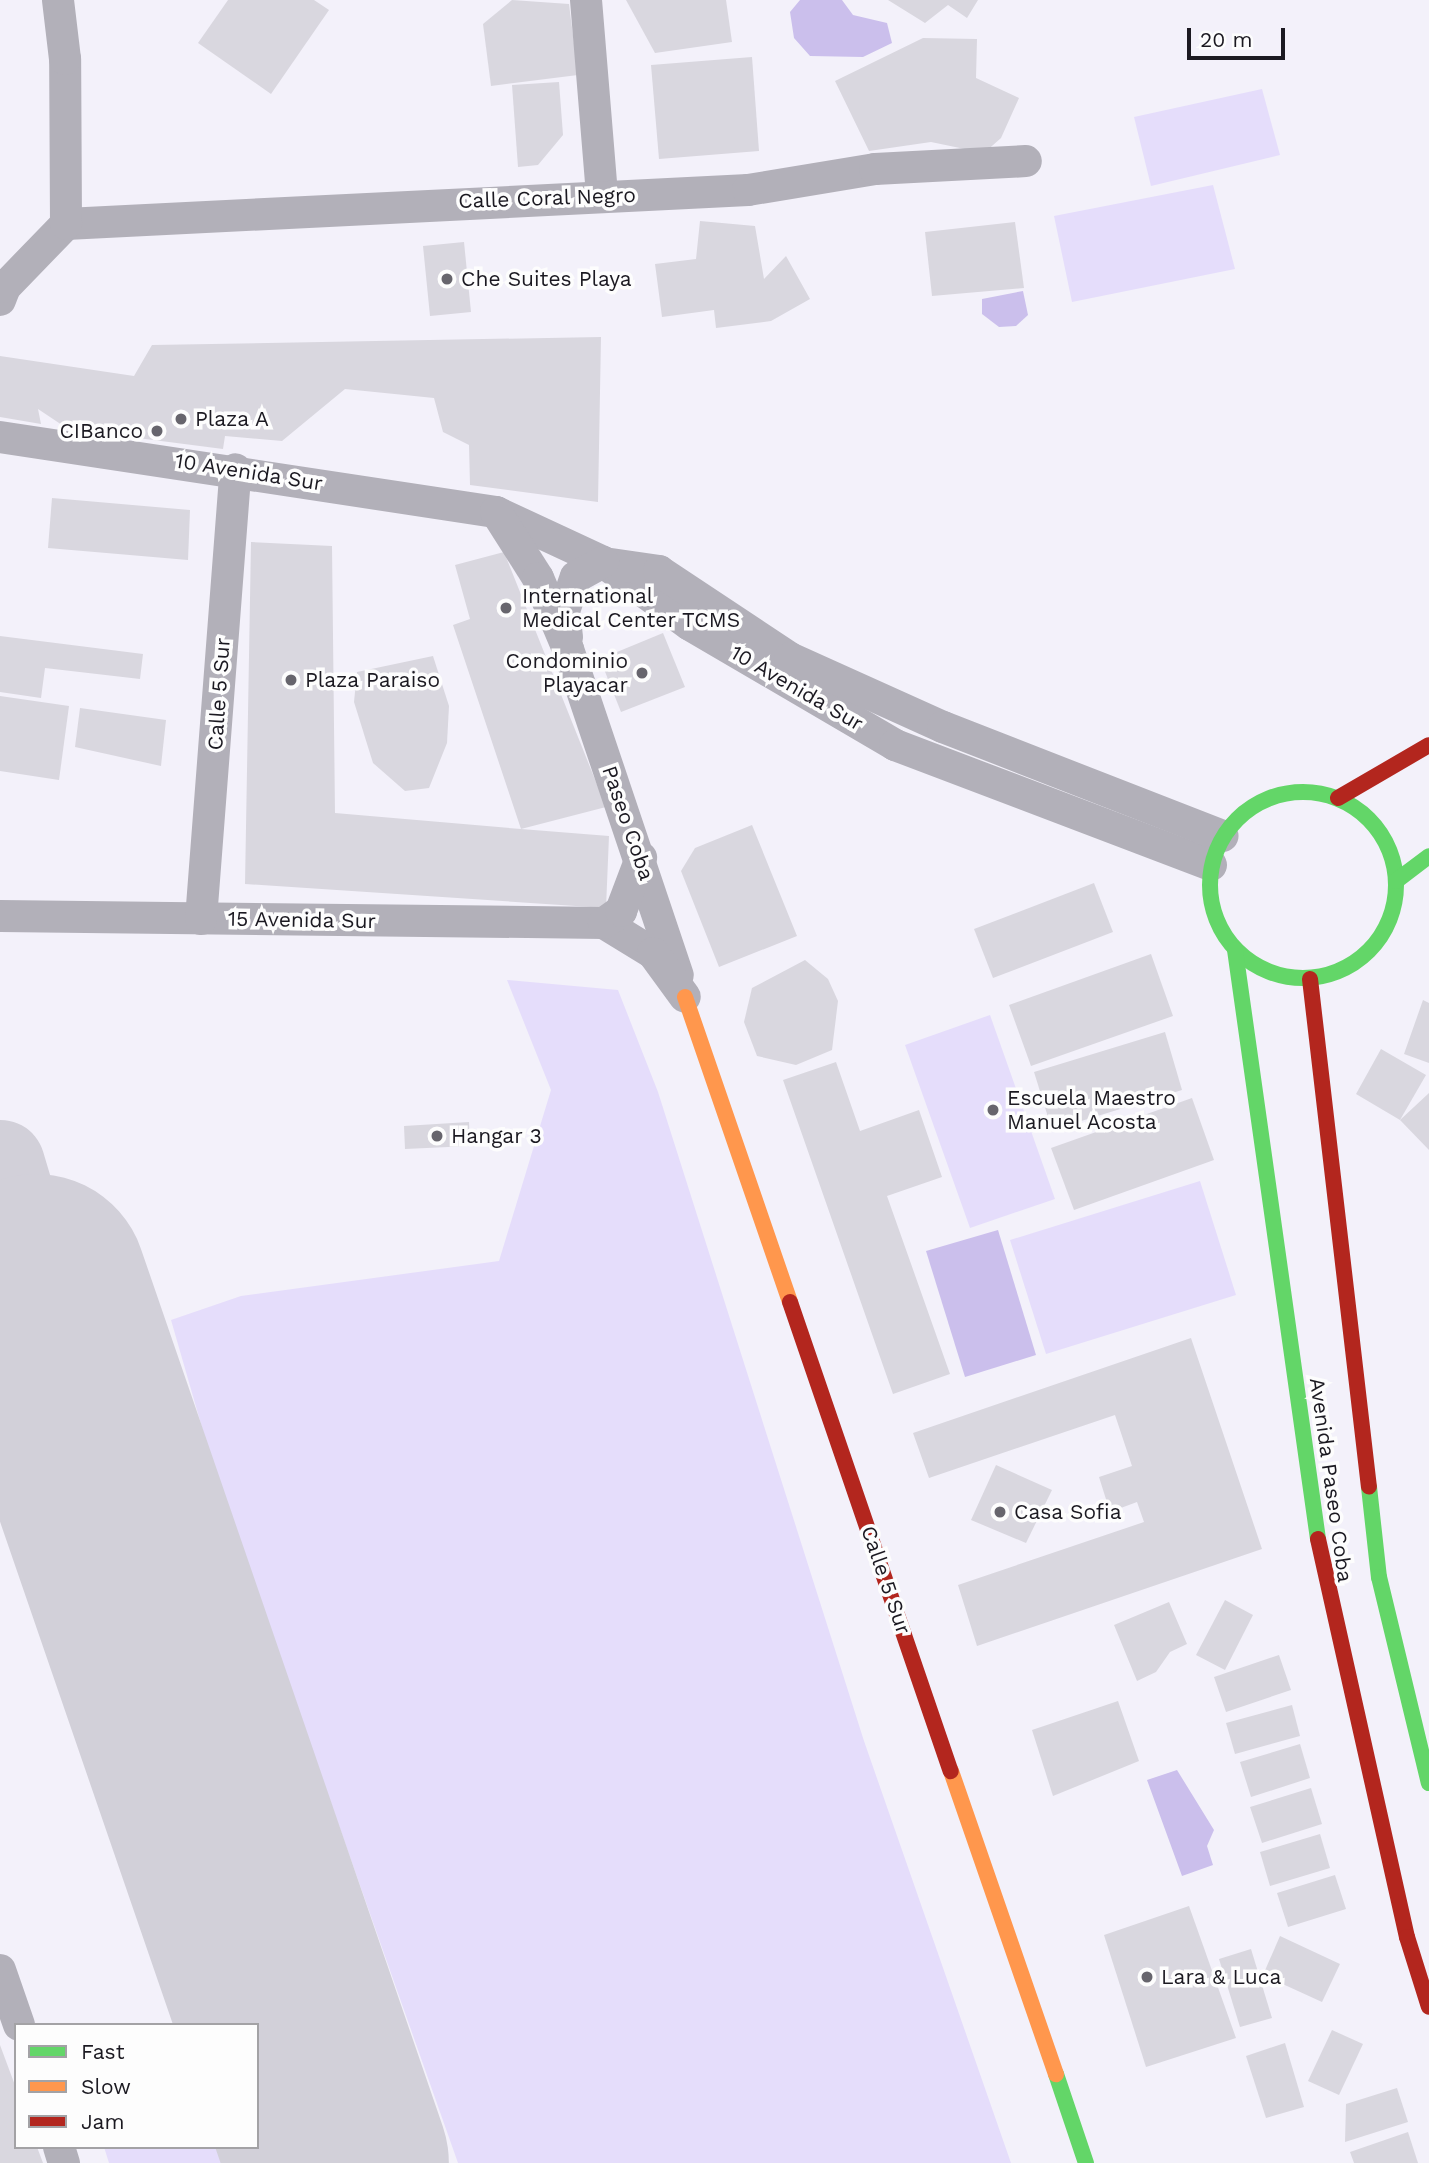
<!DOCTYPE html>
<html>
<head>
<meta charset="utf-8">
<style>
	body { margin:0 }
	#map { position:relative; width:1429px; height:2163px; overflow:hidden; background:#f3f1fa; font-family:"Work Sans",sans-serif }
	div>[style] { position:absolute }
	.green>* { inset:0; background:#e5ddfb }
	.water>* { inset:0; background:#cbbfec }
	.taxiway>* { height:89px; margin:-44.5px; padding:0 44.5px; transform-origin:44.5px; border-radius:44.5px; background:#d2d0d9 }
	.runway>* { height:222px; margin:-111px; padding:0 111px; transform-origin:111px; border-radius:111px; background:#d2d0d9 }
	.building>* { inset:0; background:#d9d7df }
	.street>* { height:32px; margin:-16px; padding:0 16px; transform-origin:16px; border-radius:16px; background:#b2b0b9 }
	.fast>* { height:16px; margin:-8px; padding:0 8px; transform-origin:8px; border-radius:8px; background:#63d668 }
	.fast>.ring { margin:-8px; padding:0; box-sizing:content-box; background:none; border:16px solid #63d668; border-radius:50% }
	.slow>* { height:16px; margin:-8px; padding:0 8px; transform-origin:8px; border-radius:8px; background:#ff974d }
	.jam>* { height:16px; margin:-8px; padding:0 8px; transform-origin:8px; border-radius:8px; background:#b3261e }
	.dots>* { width:19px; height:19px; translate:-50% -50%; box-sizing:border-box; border:4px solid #fdfdfd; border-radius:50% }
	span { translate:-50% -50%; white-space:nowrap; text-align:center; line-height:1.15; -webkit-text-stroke:7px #fdfdfd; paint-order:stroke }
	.street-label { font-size:21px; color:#1b1921 }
	.poi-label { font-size:21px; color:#1b1921 }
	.left { translate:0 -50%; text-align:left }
	.right { translate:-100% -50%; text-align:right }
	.legend { position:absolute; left:14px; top:2023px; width:245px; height:126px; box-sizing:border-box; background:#fdfdfd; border:2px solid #a3a2a5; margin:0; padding:9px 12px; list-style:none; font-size:21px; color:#1b1921 }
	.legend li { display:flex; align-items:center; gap:14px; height:35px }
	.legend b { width:35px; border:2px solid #a3a2a5 }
	.scale { position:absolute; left:1187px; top:28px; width:98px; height:32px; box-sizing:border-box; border:4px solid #1b1921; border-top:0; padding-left:9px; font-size:21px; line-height:24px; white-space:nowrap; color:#1b1921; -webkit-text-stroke:5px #fdfdfd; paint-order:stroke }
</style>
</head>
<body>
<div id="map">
	<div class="green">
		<i style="clip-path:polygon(1262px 89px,1280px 155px,1151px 186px,1134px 117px)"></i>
		<i style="clip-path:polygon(1213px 185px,1235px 269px,1072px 302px,1054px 216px)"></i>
		<i style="clip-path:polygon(507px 980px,618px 990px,658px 1092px,864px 1741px,1011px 2163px,458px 2163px,218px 1483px,171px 1320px,241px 1296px,499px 1261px,551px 1090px)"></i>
		<i style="clip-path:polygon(990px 1015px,1055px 1199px,970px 1228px,905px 1045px)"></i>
		<i style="clip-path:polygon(1200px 1181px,1236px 1295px,1046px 1354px,1010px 1240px)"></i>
		<i style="clip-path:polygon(104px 2147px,222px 2147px,228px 2163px,109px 2163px)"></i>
	</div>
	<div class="water">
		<i style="clip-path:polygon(800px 0,842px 0,853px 15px,887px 23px,892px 43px,863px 57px,810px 56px,794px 38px,790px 12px)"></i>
		<i style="clip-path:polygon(1023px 291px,1028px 315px,1016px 326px,999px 327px,982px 314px,982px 299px)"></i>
		<i style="clip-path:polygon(998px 1230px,1036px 1355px,965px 1377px,926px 1251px)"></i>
		<i style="clip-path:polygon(1177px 1770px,1214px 1830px,1207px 1846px,1213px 1865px,1182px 1876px,1147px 1780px)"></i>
	</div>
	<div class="taxiway">
		<i style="left:0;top:1164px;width:126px;rotate:73.4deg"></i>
	</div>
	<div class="runway">
		<i style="left:36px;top:1285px;width:928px;rotate:71.02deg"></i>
	</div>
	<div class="building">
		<i style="clip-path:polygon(228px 0,314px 0,329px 10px,271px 94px,198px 43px)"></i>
		<i style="clip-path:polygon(512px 0,569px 4px,578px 75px,491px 86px,483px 24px)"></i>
		<i style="clip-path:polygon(626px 0,726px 0,732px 42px,655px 53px)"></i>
		<i style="clip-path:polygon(888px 0,978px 0,967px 18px,948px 5px,925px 23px)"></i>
		<i style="clip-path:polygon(923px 38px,977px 39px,976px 78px,1019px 98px,1001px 138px,984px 153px,931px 142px,869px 151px,835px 81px)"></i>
		<i style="clip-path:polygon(752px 57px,759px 151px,659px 159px,651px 65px)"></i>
		<i style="clip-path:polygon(559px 82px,563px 135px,538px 165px,518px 167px,512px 85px)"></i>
		<i style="clip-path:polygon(700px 221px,755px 226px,764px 279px,786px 256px,810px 299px,771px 321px,716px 328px,714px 310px,662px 317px,655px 264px,696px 259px)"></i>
		<i style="clip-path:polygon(1015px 222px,1024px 288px,932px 296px,925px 232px)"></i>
		<i style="clip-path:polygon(464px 242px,471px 312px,430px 316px,423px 246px)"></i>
		<i style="clip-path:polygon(601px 337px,598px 502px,470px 485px,469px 445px,443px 432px,434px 398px,345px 389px,282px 441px,225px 436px,223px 449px,68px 429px,38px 409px,41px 424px,0 417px,0 356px,134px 376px,152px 345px)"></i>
		<i style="clip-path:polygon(52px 498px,190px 510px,188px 560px,48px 548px)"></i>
		<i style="clip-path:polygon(251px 542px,332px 546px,335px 813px,521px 829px,453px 625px,470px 619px,455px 565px,504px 552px,606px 807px,521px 829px,609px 836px,606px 908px,245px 884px)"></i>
		<i style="clip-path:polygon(663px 633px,685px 687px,621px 712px,600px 659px)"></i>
		<i style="clip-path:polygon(0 636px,143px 654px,140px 679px,45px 668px,41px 698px,0 692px)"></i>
		<i style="clip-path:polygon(433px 656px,449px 706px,447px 743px,429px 788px,405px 791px,373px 763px,354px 702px,357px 672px)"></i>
		<i style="clip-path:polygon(0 696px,69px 706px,59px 780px,0 771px)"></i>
		<i style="clip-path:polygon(80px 708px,166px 720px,161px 766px,75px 747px)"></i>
		<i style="clip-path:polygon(752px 825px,797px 936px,719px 967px,681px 871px,695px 848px)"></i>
		<i style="clip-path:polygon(1094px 883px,1113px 932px,993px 978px,974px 929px)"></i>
		<i style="clip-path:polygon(1151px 954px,1173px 1016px,1031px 1066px,1009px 1005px)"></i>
		<i style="clip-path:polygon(805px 960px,828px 979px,838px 1001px,832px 1050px,796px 1065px,757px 1056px,744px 1022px,752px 988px)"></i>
		<i style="clip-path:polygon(1423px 1000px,1429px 1003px,1429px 1063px,1404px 1054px)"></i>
		<i style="clip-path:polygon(1165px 1032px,1182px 1090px,1052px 1130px,1034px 1072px)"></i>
		<i style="clip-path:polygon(1381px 1049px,1426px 1075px,1400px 1120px,1356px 1094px)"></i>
		<i style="clip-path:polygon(836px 1062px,860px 1131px,919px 1110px,942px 1177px,887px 1196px,950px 1374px,893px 1394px,783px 1080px)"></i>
		<i style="clip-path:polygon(1429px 1093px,1429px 1150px,1400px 1120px)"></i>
		<i style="clip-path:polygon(1192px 1098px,1214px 1160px,1074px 1210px,1051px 1148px)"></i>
		<i style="clip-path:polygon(469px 1122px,470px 1146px,405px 1149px,404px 1126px)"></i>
		<i style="clip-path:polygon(1191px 1338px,1262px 1549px,977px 1646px,958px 1585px,1144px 1522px,1137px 1502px,1110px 1512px,1099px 1477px,1132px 1466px,1115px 1415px,929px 1478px,913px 1433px)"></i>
		<i style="clip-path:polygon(996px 1465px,1052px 1490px,1026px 1543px,971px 1520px)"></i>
		<i style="clip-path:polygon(1225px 1600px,1253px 1615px,1225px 1670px,1196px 1655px)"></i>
		<i style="clip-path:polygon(1169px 1602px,1187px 1644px,1170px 1652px,1156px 1672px,1137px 1681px,1114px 1625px)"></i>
		<i style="clip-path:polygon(1279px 1655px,1291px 1690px,1226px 1712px,1214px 1677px)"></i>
		<i style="clip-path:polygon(1118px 1701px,1139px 1761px,1053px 1796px,1032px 1730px)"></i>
		<i style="clip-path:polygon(1292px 1705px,1300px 1736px,1235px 1754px,1226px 1723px)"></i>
		<i style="clip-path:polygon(1300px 1744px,1310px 1778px,1251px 1797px,1240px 1762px)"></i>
		<i style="clip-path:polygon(1311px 1788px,1322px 1824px,1262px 1843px,1250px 1807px)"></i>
		<i style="clip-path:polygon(1320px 1834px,1330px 1868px,1270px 1886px,1260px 1852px)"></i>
		<i style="clip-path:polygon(1335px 1875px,1346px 1909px,1288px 1927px,1277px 1893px)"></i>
		<i style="clip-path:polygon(1189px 1906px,1236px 2038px,1146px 2067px,1104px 1935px)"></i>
		<i style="clip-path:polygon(1280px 1936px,1340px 1964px,1322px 2002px,1263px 1975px)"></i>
		<i style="clip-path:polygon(1251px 1949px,1272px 2018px,1240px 2027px,1219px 1959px)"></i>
		<i style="clip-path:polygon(1332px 2030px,1363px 2044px,1339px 2095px,1308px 2081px)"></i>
		<i style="clip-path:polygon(1285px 2043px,1304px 2107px,1266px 2118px,1246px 2056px)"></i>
		<i style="clip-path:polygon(0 2045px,16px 2088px,16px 2147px,37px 2147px,43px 2163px,0 2163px)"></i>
		<i style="clip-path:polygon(1397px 2088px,1408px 2122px,1345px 2142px,1346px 2104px)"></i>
		<i style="clip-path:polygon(1408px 2132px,1418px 2163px,1354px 2163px,1350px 2152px)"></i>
	</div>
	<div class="street">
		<i style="left:586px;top:0;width:196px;rotate:85.3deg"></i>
		<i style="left:66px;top:224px;width:683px;rotate:-2.85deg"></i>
		<i style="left:748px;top:190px;width:129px;rotate:-9.4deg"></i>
		<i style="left:875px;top:169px;width:151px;rotate:-3deg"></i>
		<i style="left:0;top:300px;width:14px;rotate:-69deg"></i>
		<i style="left:5px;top:287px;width:88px;rotate:-45.9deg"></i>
		<i style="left:66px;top:224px;width:165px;rotate:-90.3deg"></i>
		<i style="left:65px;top:59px;width:59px;rotate:-96.8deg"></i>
		<i style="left:0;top:437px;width:502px;rotate:8.6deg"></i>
		<i style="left:496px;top:512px;width:118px;rotate:25deg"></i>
		<i style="left:603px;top:562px;width:107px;rotate:35.9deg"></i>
		<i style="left:690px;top:625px;width:238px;rotate:30.3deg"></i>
		<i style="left:895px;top:745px;width:338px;rotate:20.8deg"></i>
		<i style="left:496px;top:512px;width:78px;rotate:57.5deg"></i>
		<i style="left:538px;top:578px;width:77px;rotate:67.1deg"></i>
		<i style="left:568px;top:649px;width:344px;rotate:71.4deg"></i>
		<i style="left:611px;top:564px;width:49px;rotate:8.3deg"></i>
		<i style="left:659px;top:571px;width:157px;rotate:33.6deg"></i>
		<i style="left:790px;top:658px;width:168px;rotate:24.3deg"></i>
		<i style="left:943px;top:727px;width:300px;rotate:21.3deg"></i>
		<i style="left:567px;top:637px;width:26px;rotate:-97deg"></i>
		<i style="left:564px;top:611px;width:36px;rotate:-71deg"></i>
		<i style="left:576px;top:577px;width:31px;rotate:-29deg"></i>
		<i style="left:0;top:916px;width:604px;rotate:0.66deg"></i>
		<i style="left:604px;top:923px;width:57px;rotate:31.5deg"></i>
		<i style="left:653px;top:953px;width:54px;rotate:54deg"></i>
		<i style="left:201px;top:919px;width:451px;rotate:-85.6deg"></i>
		<i style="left:604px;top:923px;width:21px;rotate:-35deg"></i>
		<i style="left:621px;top:911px;width:57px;rotate:-69.3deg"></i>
		<i style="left:0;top:1970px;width:58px;rotate:70.9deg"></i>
		<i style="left:59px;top:2147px;width:17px;rotate:73deg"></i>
	</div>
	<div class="fast">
		<i class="ring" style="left:1210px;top:792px;width:170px;height:170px"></i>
		<i style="left:1396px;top:881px;width:41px;rotate:-37.1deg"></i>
		<i style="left:1235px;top:950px;width:595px;rotate:81.98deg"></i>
		<i style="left:1369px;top:1487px;width:91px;rotate:83.7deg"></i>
		<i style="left:1379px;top:1577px;width:212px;rotate:76.4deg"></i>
		<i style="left:1056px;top:2074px;width:94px;rotate:71.4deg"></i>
	</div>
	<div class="slow">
		<i style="left:685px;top:997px;width:323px;rotate:71deg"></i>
		<i style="left:951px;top:1771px;width:321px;rotate:70.9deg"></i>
	</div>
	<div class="jam">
		<i style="left:1338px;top:798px;width:105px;rotate:-30.2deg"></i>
		<i style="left:1310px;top:979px;width:511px;rotate:83.38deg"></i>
		<i style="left:790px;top:1302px;width:496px;rotate:71.1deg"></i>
		<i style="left:1318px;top:1539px;width:408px;rotate:77.4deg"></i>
		<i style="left:1407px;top:1937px;width:73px;rotate:72.6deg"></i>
	</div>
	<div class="dots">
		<i style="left:447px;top:279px;background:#67656d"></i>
		<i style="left:181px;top:419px;background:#67656d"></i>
		<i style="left:157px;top:431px;background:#67656d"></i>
		<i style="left:506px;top:608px;background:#67656d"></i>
		<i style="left:642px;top:673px;background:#67656d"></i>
		<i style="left:291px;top:680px;background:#67656d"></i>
		<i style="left:993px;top:1110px;background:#67656d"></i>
		<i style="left:437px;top:1136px;background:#67656d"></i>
		<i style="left:1000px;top:1512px;background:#67656d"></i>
		<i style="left:1147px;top:1977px;background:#67656d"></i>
	</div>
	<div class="street-label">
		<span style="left:547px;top:198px;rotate:-2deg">Calle Coral Negro</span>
		<span style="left:249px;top:472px;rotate:9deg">10 Avenida Sur</span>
		<span style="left:797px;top:688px;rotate:30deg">10 Avenida Sur</span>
		<span style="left:219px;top:694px;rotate:-86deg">Calle 5 Sur</span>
		<span style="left:628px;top:823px;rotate:71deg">Paseo Coba</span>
		<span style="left:302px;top:920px;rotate:1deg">15 Avenida Sur</span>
		<span style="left:1331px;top:1480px;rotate:82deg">Avenida Paseo Coba</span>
		<span style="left:886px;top:1580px;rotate:71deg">Calle 5 Sur</span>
	</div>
	<div class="poi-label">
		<span class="left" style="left:461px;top:279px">Che Suites Playa</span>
		<span class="left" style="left:195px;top:419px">Plaza A</span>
		<span class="right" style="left:143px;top:431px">CIBanco</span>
		<span class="left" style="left:522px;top:608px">International<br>Medical Center TCMS</span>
		<span class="right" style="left:628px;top:673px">Condominio<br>Playacar</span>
		<span class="left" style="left:305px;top:680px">Plaza Paraiso</span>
		<span class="left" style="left:1007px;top:1110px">Escuela Maestro<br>Manuel Acosta</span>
		<span class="left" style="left:451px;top:1136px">Hangar 3</span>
		<span class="left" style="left:1014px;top:1512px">Casa Sofia</span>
		<span class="left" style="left:1161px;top:1977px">Lara &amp; Luca</span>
	</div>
	<ul class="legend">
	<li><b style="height:9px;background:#63d668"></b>Fast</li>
	<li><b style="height:9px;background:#ff974d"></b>Slow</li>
	<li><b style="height:9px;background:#b3261e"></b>Jam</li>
	</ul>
	<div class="scale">20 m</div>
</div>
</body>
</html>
